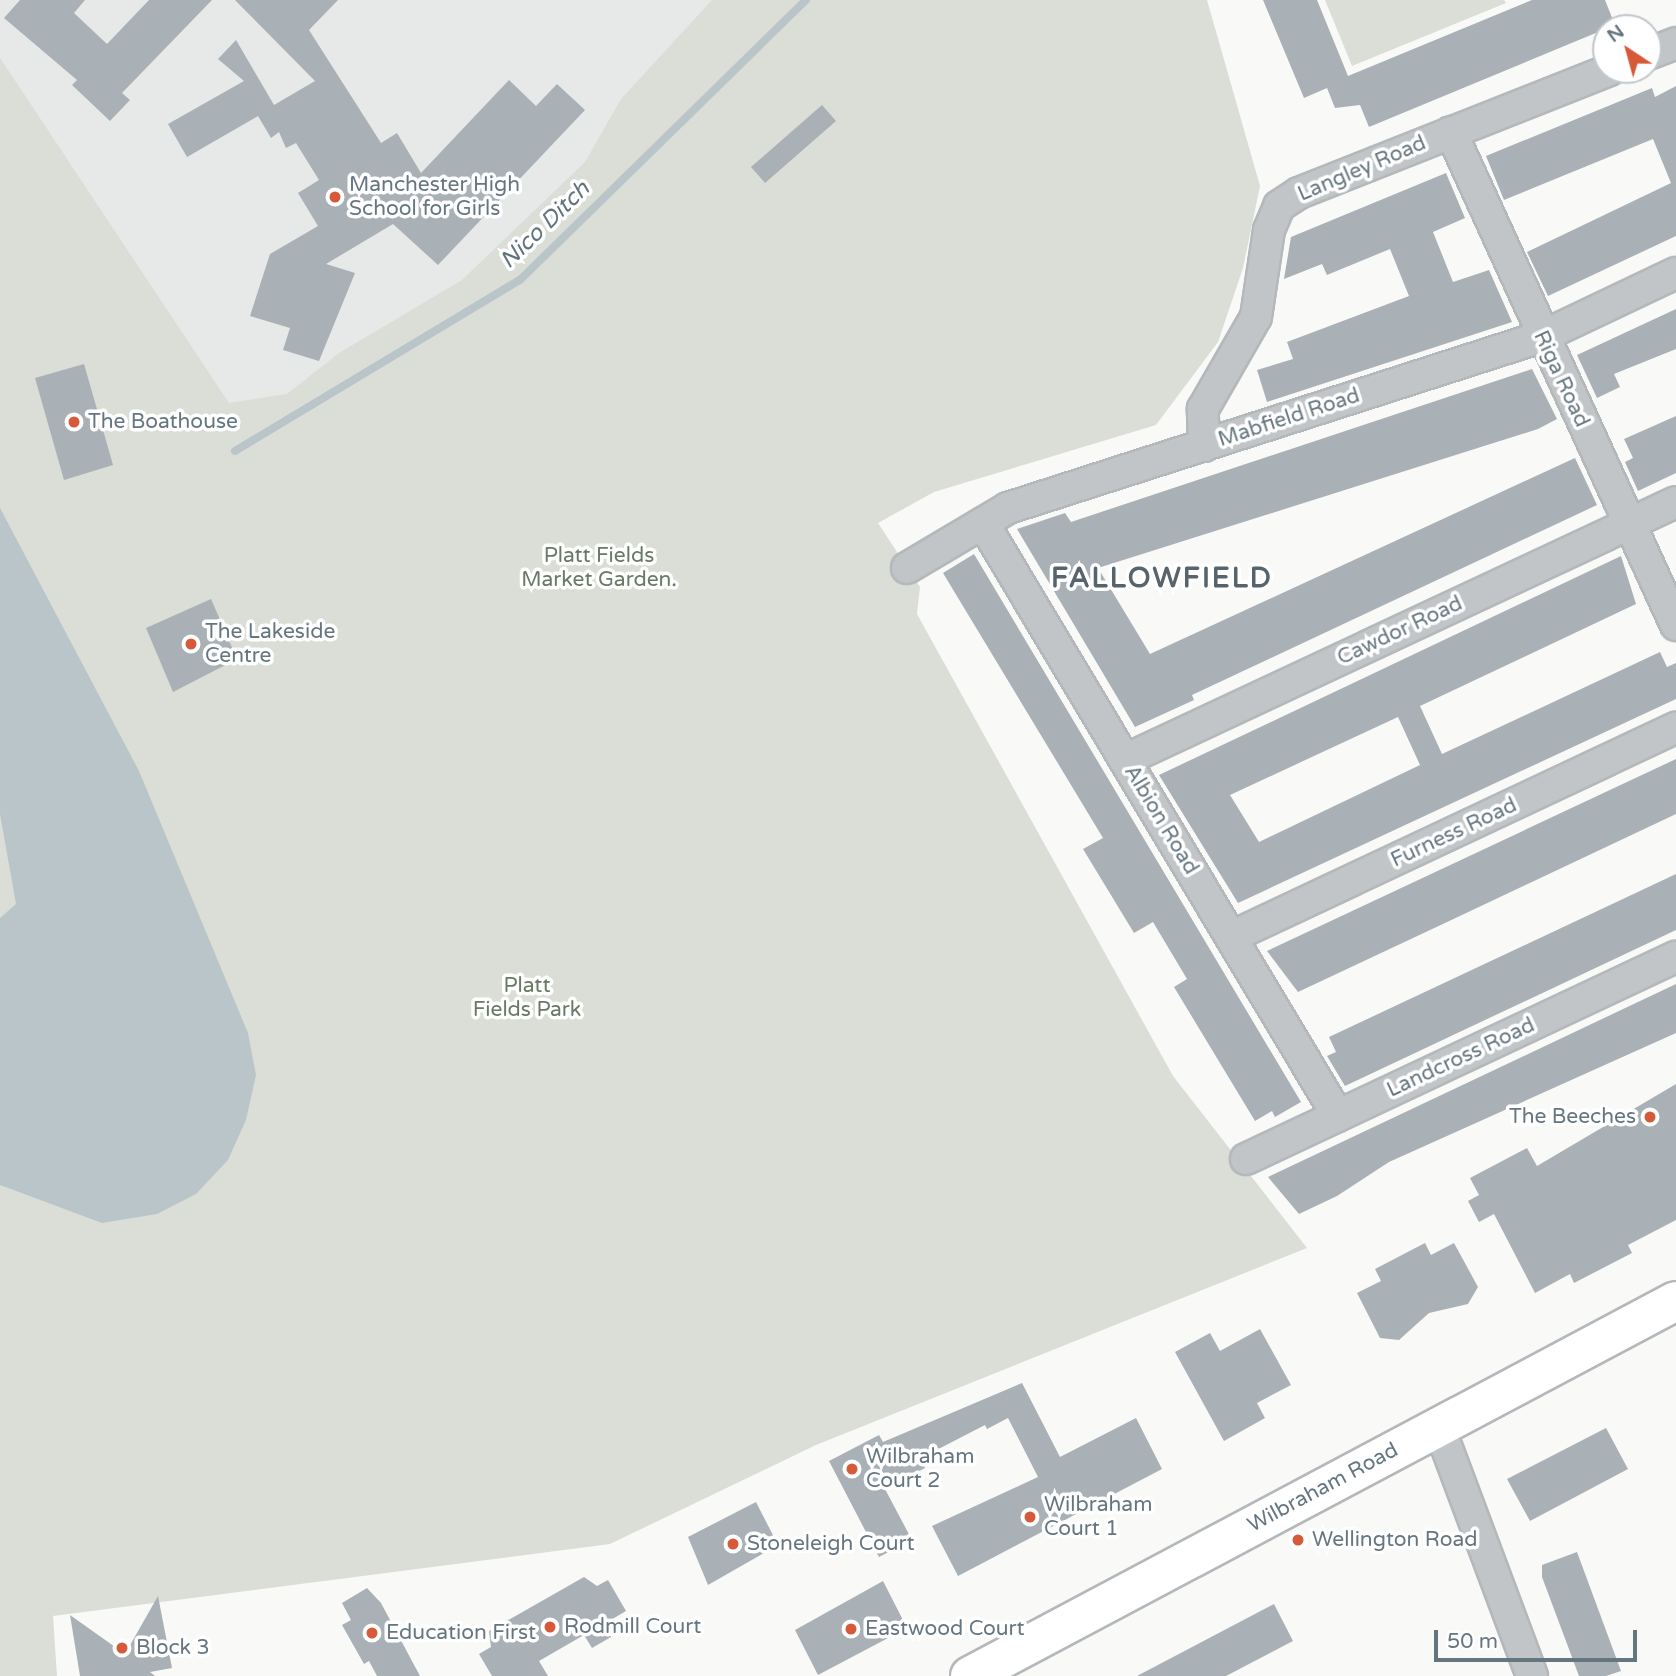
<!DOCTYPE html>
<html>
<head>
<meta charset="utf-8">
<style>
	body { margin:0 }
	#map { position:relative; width:1676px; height:1676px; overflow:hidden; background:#f9f9f7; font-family:"Varela Round",sans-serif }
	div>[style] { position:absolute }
	.built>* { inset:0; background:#e7e8e8 }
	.green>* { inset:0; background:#daded7 }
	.water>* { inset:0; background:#bac5c9 }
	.stream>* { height:8px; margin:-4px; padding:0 4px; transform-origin:4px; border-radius:4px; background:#bac5c9 }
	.building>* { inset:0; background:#a9b0b6 }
	.roads { filter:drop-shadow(2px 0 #b4b8bb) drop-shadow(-2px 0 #b4b8bb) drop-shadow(0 2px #b4b8bb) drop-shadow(0 -2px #b4b8bb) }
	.minor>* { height:30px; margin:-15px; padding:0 15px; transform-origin:15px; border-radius:15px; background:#c1c5c8 }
	.highway>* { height:38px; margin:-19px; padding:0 19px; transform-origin:19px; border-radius:19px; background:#fff }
	.dots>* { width:19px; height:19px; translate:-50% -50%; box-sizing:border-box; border:4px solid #fff; border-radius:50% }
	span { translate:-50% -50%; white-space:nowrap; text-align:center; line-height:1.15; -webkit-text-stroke:7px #fff; paint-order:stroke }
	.street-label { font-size:21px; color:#667680 }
	.poi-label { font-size:21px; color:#667680 }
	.left { translate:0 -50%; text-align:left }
	.right { translate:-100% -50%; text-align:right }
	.park-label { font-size:21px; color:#697965 }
	.water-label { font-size:23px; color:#61747a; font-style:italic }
	.district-label { font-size:28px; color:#58646c; font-weight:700; letter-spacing:2px }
	.north { position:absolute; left:1592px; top:14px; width:70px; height:70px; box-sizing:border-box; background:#fff; border:2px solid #c2c8cc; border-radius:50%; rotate:324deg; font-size:19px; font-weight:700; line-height:28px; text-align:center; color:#667680 }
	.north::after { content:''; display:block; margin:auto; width:24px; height:32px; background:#d65a3a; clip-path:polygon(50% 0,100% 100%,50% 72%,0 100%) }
	.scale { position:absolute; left:1434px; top:1630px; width:203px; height:32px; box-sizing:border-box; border:4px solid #667680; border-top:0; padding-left:9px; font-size:21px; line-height:24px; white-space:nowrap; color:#667680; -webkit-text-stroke:5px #fff; paint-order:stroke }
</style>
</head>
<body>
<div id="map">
	<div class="built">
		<i style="clip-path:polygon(0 0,801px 0,652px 149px,231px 450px,0 71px)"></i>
	</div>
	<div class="green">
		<i style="clip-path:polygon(712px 0,1207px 0,1260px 186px,1243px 268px,1218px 342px,1156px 425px,934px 492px,878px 523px,920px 587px,917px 614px,1173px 1076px,1307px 1248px,816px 1445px,610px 1544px,53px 1616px,57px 1676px,0 1676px,0 58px,229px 403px,287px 394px,339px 353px,462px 280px,585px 162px,621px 99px)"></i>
		<i style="clip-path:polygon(1325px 0,1504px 0,1506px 3px,1352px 66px)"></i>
	</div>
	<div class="water">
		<i style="clip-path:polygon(0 508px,139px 771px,248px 1033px,256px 1075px,246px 1120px,228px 1160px,196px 1194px,157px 1214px,102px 1223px,0 1185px,0 918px,16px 904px,0 814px)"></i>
	</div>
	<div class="stream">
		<i style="left:235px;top:451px;width:332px;rotate:-31deg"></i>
		<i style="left:520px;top:280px;width:400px;rotate:-44.4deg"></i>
	</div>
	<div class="building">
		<i style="clip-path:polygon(20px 0,85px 0,74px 13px,107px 44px,149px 0,212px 0,122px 93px,130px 100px,110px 121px,72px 85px,77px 80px,4px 18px)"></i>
		<i style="clip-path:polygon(235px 0,338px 0,309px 30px,381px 143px,397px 133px,421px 173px,509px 80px,536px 106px,557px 84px,585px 110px,438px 265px,393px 224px,326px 264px,355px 273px,319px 361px,283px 350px,290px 328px,250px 316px,270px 254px,318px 226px,298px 193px,319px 180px,296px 143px,286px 148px,279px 132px,271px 138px,258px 116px,187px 157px,168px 124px,244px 81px,218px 59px,236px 40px,274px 105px,315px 81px)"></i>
		<i style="clip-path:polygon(1263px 0,1317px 0,1348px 76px,1532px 0,1605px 0,1615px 25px,1369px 127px,1360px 105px,1335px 108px,1327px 88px,1304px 98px)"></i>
		<i style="clip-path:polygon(1676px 86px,1676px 236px,1548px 296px,1527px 252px,1671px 183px,1653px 139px,1504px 200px,1486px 156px,1652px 88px,1655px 97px)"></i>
		<i style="clip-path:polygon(822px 105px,836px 121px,765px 183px,751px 167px)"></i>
		<i style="clip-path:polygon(1446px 173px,1465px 218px,1433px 232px,1453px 282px,1489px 270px,1512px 322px,1267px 402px,1257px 370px,1293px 359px,1287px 342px,1409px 296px,1390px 249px,1327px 275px,1322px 264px,1284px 279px,1291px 237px)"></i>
		<i style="clip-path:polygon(1676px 309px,1676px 349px,1614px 374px,1620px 387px,1597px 398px,1577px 355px)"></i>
		<i style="clip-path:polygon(84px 364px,113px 465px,64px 480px,35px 378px)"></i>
		<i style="clip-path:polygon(1532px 369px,1557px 419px,1538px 429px,1098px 568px,1150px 654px,1575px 458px,1597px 505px,1192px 695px,1194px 700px,1135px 727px,1017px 529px,1065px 513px,1071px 522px)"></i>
		<i style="clip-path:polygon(1676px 416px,1676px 473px,1638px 491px,1625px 462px,1633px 458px,1624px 439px)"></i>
		<i style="clip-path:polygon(974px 554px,1301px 1102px,1275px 1117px,1272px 1111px,1255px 1121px,1174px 987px,1187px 979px,1153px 922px,1134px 933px,1083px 849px,1103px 838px,943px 573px)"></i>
		<i style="clip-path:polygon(evenodd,1621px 556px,1636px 604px,1420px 706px,1442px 754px,1660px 652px,1667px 667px,1676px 663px,1676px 699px,1238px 903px,1159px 775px,1621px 556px,1398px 717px,1420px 765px,1259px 842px,1230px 795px,1398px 717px)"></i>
		<i style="clip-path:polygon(211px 599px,237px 659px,173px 692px,146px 628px)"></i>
		<i style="clip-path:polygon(1676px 759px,1676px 814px,1445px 923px,1298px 992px,1267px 951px)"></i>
		<i style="clip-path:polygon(1676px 874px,1676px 930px,1345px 1086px,1327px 1056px,1336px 1052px,1329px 1037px)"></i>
		<i style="clip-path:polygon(1676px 984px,1676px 1033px,1389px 1162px,1337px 1196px,1299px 1214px,1268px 1177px)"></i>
		<i style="clip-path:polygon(1676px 1084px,1676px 1220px,1628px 1245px,1632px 1253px,1574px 1283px,1570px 1274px,1535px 1293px,1494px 1214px,1479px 1222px,1468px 1201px,1479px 1195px,1470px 1178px,1527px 1148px,1537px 1166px)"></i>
		<i style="clip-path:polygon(1425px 1243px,1431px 1255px,1454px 1243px,1478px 1287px,1468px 1304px,1429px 1313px,1399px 1340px,1380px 1338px,1357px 1293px,1381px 1281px,1375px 1269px)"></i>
		<i style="clip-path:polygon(1260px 1329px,1291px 1385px,1257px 1403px,1265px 1418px,1224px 1441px,1175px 1352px,1210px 1333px,1220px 1351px)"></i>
		<i style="clip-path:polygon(1022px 1383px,1060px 1457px,1136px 1418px,1162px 1469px,958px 1576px,932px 1526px,1038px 1477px,1008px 1418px,987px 1429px,985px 1425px,921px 1458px,925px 1468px,885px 1489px,912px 1540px,879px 1557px,829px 1461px,879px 1435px,883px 1442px)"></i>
		<i style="clip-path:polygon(1606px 1428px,1628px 1469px,1530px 1521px,1507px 1479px)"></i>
		<i style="clip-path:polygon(756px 1502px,778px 1545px,708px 1585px,688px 1537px)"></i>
		<i style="clip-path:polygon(1577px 1552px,1621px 1671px,1606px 1676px,1579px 1676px,1542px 1577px,1542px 1565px)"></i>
		<i style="clip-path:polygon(584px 1577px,597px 1586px,608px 1580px,626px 1611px,604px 1624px,611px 1637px,592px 1648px,584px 1635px,539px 1661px,548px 1676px,492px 1676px,479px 1654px,491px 1647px,489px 1631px)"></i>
		<i style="clip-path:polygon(883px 1581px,907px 1628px,818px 1675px,795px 1630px)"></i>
		<i style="clip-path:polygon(367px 1588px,381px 1603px,420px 1676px,377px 1676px,369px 1661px,364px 1664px,342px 1625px,351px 1620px,342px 1603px)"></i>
		<i style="clip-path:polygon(158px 1596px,172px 1668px,150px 1672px,155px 1676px,80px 1676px,70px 1615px,125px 1654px)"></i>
		<i style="clip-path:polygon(1274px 1604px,1293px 1641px,1226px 1676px,1137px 1676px)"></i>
	</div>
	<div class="roads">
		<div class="minor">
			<i style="left:1648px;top:54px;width:30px;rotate:-21deg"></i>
			<i style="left:1451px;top:132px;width:542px;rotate:65.47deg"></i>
			<i style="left:1204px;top:446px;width:37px;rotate:-92deg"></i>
			<i style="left:1203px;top:409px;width:106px;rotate:-60.1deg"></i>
			<i style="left:1256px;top:317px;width:88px;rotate:-81.5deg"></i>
			<i style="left:1269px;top:230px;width:26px;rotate:-67deg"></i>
			<i style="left:1279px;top:206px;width:24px;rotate:-33deg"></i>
			<i style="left:1299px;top:193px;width:334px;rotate:-21.6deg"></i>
			<i style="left:983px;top:523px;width:691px;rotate:59.09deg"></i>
			<i style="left:907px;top:568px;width:117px;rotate:-30.7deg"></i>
			<i style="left:1008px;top:508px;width:560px;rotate:-17.79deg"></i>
			<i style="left:1541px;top:337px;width:149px;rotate:-25.4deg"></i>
			<i style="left:1125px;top:760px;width:608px;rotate:-25.09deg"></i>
			<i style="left:1231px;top:937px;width:492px;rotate:-25.2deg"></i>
			<i style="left:1246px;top:1159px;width:475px;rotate:-25.2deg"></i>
			<i style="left:1439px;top:1427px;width:266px;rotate:69.5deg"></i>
		</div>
		<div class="highway">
			<i style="left:970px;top:1676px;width:799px;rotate:-27.98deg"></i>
		</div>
	</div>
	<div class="dots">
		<i style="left:335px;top:197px;background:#d65a3a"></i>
		<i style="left:74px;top:422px;background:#d65a3a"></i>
		<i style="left:191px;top:644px;background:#d65a3a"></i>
		<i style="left:1650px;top:1117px;background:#d65a3a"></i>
		<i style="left:852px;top:1469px;background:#d65a3a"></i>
		<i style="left:1030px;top:1517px;background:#d65a3a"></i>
		<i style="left:1298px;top:1540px;background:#d65a3a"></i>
		<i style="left:733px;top:1544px;background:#d65a3a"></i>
		<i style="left:550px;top:1627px;background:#d65a3a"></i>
		<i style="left:851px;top:1629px;background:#d65a3a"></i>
		<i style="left:372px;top:1633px;background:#d65a3a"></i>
		<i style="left:122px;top:1648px;background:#d65a3a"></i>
	</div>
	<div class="street-label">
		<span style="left:1362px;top:169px;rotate:-23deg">Langley Road</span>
		<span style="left:1561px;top:379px;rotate:65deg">Riga Road</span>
		<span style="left:1289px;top:418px;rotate:-18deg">Mabfield Road</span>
		<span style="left:1400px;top:631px;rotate:-25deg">Cawdor Road</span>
		<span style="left:1161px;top:820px;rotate:59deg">Albion Road</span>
		<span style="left:1454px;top:833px;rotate:-25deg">Furness Road</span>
		<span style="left:1461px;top:1058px;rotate:-25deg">Landcross Road</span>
		<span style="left:1323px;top:1488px;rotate:-28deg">Wilbraham Road</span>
	</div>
	<div class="poi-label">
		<span class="left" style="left:349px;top:197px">Manchester High<br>School for Girls</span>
		<span class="left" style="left:88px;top:422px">The Boathouse</span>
		<span class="left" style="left:205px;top:644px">The Lakeside<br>Centre</span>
		<span class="right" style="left:1636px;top:1117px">The Beeches</span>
		<span class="left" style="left:866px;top:1469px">Wilbraham<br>Court 2</span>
		<span class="left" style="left:1044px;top:1517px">Wilbraham<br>Court 1</span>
		<span class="left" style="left:1312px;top:1540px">Wellington Road</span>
		<span class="left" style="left:747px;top:1544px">Stoneleigh Court</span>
		<span class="left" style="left:564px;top:1627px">Rodmill Court</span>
		<span class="left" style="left:865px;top:1629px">Eastwood Court</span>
		<span class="left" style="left:386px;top:1633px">Education First</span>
		<span class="left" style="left:136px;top:1648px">Block 3</span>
	</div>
	<div class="park-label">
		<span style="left:599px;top:568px">Platt Fields<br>Market Garden.</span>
		<span style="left:527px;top:998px">Platt<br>Fields Park</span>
	</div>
	<div class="water-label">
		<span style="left:545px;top:225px;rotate:-44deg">Nico Ditch</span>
	</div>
	<div class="district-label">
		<span style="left:1162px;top:578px">FALLOWFIELD</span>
	</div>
	<div class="north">N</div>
	<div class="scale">50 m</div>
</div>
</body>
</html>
